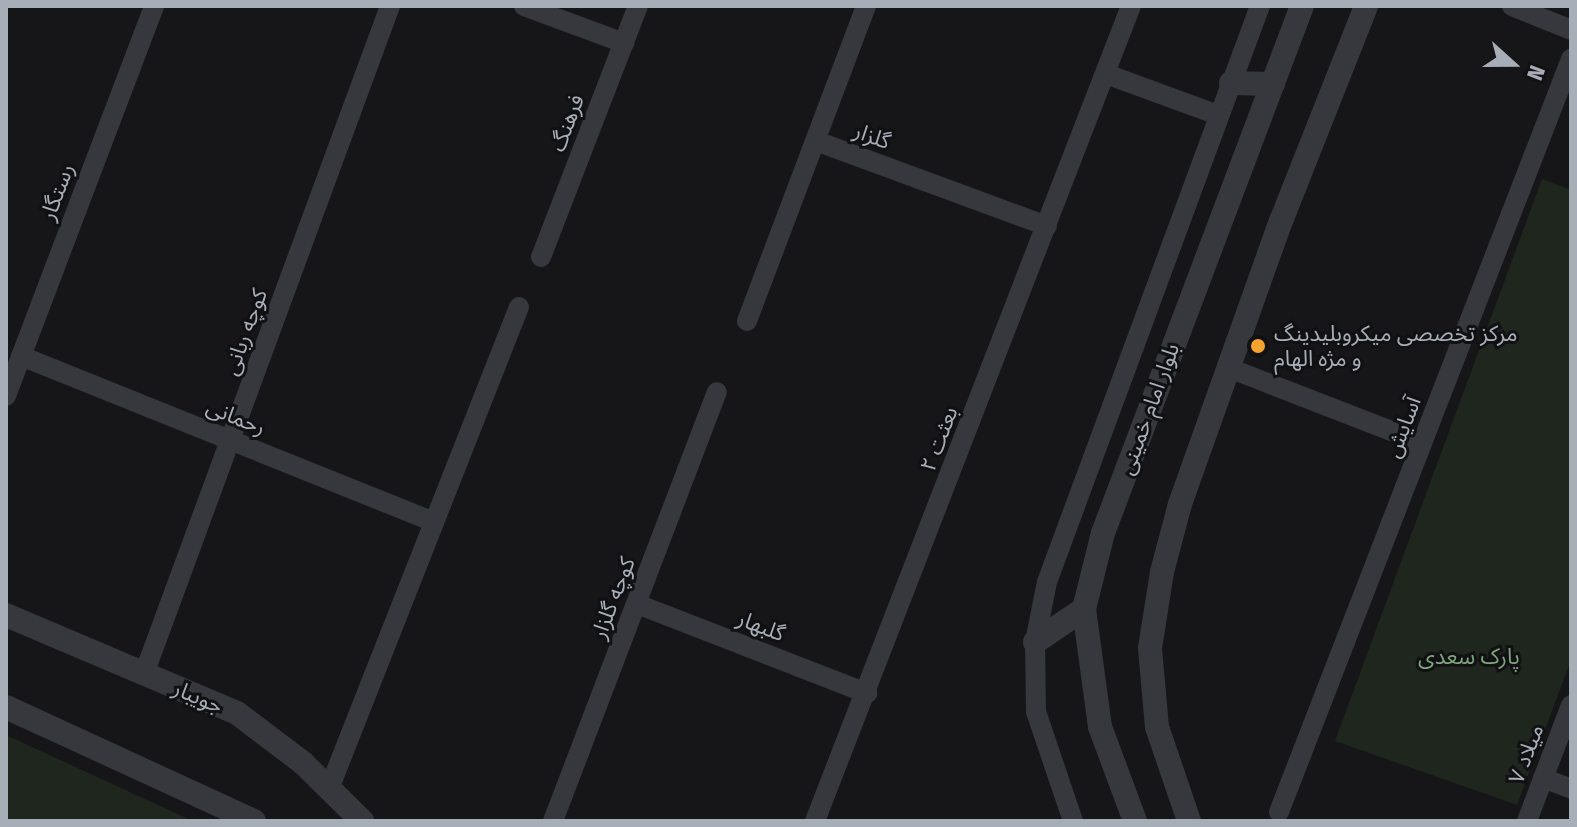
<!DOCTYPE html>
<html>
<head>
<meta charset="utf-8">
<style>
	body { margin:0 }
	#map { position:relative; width:1577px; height:827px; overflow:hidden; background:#161618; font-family:"Fira Sans Condensed","Noto Sans Arabic",sans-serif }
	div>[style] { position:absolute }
	.green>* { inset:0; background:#1e261e }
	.minor>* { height:20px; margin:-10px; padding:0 10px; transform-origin:10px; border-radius:10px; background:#37383d }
	.tertiary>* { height:24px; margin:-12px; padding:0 12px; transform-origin:12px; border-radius:12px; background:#37383d }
	.dots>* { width:22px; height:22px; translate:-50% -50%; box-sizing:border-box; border:4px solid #111113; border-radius:50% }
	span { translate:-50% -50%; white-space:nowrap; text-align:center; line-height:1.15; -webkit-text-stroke:6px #111113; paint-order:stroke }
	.street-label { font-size:22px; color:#a7aeb8 }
	.poi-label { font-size:22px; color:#a7aeb8 }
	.left { translate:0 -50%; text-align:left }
	.park-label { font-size:22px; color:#7fa47e }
	.frame { position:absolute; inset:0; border:8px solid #a7aeb8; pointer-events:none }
	.north { position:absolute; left:1473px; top:24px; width:80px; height:80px; -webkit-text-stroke:6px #111113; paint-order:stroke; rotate:111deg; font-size:22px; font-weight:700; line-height:32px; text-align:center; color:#a7aeb8 }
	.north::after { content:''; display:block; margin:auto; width:28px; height:36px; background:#a7aeb8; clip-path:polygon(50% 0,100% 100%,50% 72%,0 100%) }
</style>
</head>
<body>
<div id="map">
	<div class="green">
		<i style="clip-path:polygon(1542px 179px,1571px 190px,1571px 660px,1517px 805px,1335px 741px)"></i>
		<i style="clip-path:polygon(6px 735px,193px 821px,6px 821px)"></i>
	</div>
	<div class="minor">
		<i style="left:524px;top:6px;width:107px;rotate:20.3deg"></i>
		<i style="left:1512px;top:6px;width:64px;rotate:22.1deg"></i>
		<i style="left:1106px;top:74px;width:119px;rotate:20.1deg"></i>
		<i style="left:816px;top:141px;width:246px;rotate:20.2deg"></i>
		<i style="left:541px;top:257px;width:269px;rotate:-68.9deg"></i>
		<i style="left:747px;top:321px;width:337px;rotate:-69.3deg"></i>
		<i style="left:21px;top:356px;width:445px;rotate:21.9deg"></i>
		<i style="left:1229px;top:368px;width:207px;rotate:21.2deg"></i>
		<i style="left:6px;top:396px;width:417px;rotate:-69.2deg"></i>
		<i style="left:637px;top:604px;width:247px;rotate:21.2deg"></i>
		<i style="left:144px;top:674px;width:712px;rotate:-69.78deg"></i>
		<i style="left:1543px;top:778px;width:30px;rotate:21deg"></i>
		<i style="left:329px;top:789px;width:518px;rotate:-68.49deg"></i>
		<i style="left:1279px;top:812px;width:808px;rotate:-68.8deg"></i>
		<i style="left:553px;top:821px;width:459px;rotate:-69.1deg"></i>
		<i style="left:815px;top:821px;width:874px;rotate:-68.81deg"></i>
		<i style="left:1073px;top:821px;width:115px;rotate:-108.7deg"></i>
		<i style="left:1036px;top:712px;width:70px;rotate:-90.8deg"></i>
		<i style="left:1035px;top:642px;width:61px;rotate:-78.7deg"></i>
		<i style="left:1047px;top:582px;width:614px;rotate:-69.71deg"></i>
		<i style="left:1527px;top:821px;width:124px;rotate:-69.2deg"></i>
	</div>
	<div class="tertiary">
		<i style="left:1231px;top:83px;width:42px;rotate:1.4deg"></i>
		<i style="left:6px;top:615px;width:251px;rotate:23deg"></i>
		<i style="left:237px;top:713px;width:83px;rotate:37.1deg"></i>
		<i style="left:303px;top:763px;width:83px;rotate:44.5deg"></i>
		<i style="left:1035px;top:642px;width:59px;rotate:-34deg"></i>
		<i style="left:6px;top:707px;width:273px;rotate:24.7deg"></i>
		<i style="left:1135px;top:821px;width:100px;rotate:-110.4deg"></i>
		<i style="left:1100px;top:727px;width:119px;rotate:-97.7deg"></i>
		<i style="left:1084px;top:609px;width:78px;rotate:-76deg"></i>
		<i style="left:1103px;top:533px;width:563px;rotate:-69.31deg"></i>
		<i style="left:1189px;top:821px;width:99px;rotate:-108.8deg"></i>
		<i style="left:1157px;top:727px;width:79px;rotate:-95.1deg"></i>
		<i style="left:1150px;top:648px;width:77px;rotate:-81deg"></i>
		<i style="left:1162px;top:572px;width:70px;rotate:-75.2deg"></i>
		<i style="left:1180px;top:504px;width:300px;rotate:-70.4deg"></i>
		<i style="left:1281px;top:221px;width:231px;rotate:-68.4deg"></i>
	</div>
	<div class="dots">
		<i style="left:1258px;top:346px;background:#f6a32f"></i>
	</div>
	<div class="street-label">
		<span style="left:567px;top:123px;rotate:-69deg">فرهنگ</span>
		<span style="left:872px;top:136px;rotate:20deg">گلزار</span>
		<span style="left:57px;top:192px;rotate:-69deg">رستگار</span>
		<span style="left:245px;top:332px;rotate:-70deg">کوچه ربانی</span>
		<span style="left:1149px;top:409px;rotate:-70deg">بلوار امام خمینی</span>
		<span style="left:236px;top:417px;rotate:22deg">رحمانی</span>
		<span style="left:1403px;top:427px;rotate:-69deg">آسایش</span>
		<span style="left:939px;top:439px;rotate:-69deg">بعثت ۲</span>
		<span style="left:613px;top:598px;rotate:-69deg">کوچه گلزار</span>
		<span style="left:761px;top:626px;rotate:21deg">گلبهار</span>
		<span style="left:198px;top:697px;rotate:23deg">جویبار</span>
		<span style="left:1526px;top:754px;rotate:-69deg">میلاد ۷</span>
	</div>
	<div class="poi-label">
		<span class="left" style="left:1274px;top:346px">مرکز تخصصی میکروبلیدینگ<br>و مژه الهام</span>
	</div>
	<div class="park-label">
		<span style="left:1469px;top:657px">پارک سعدی</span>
	</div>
	<div class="frame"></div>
	<div class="north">N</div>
</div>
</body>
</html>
